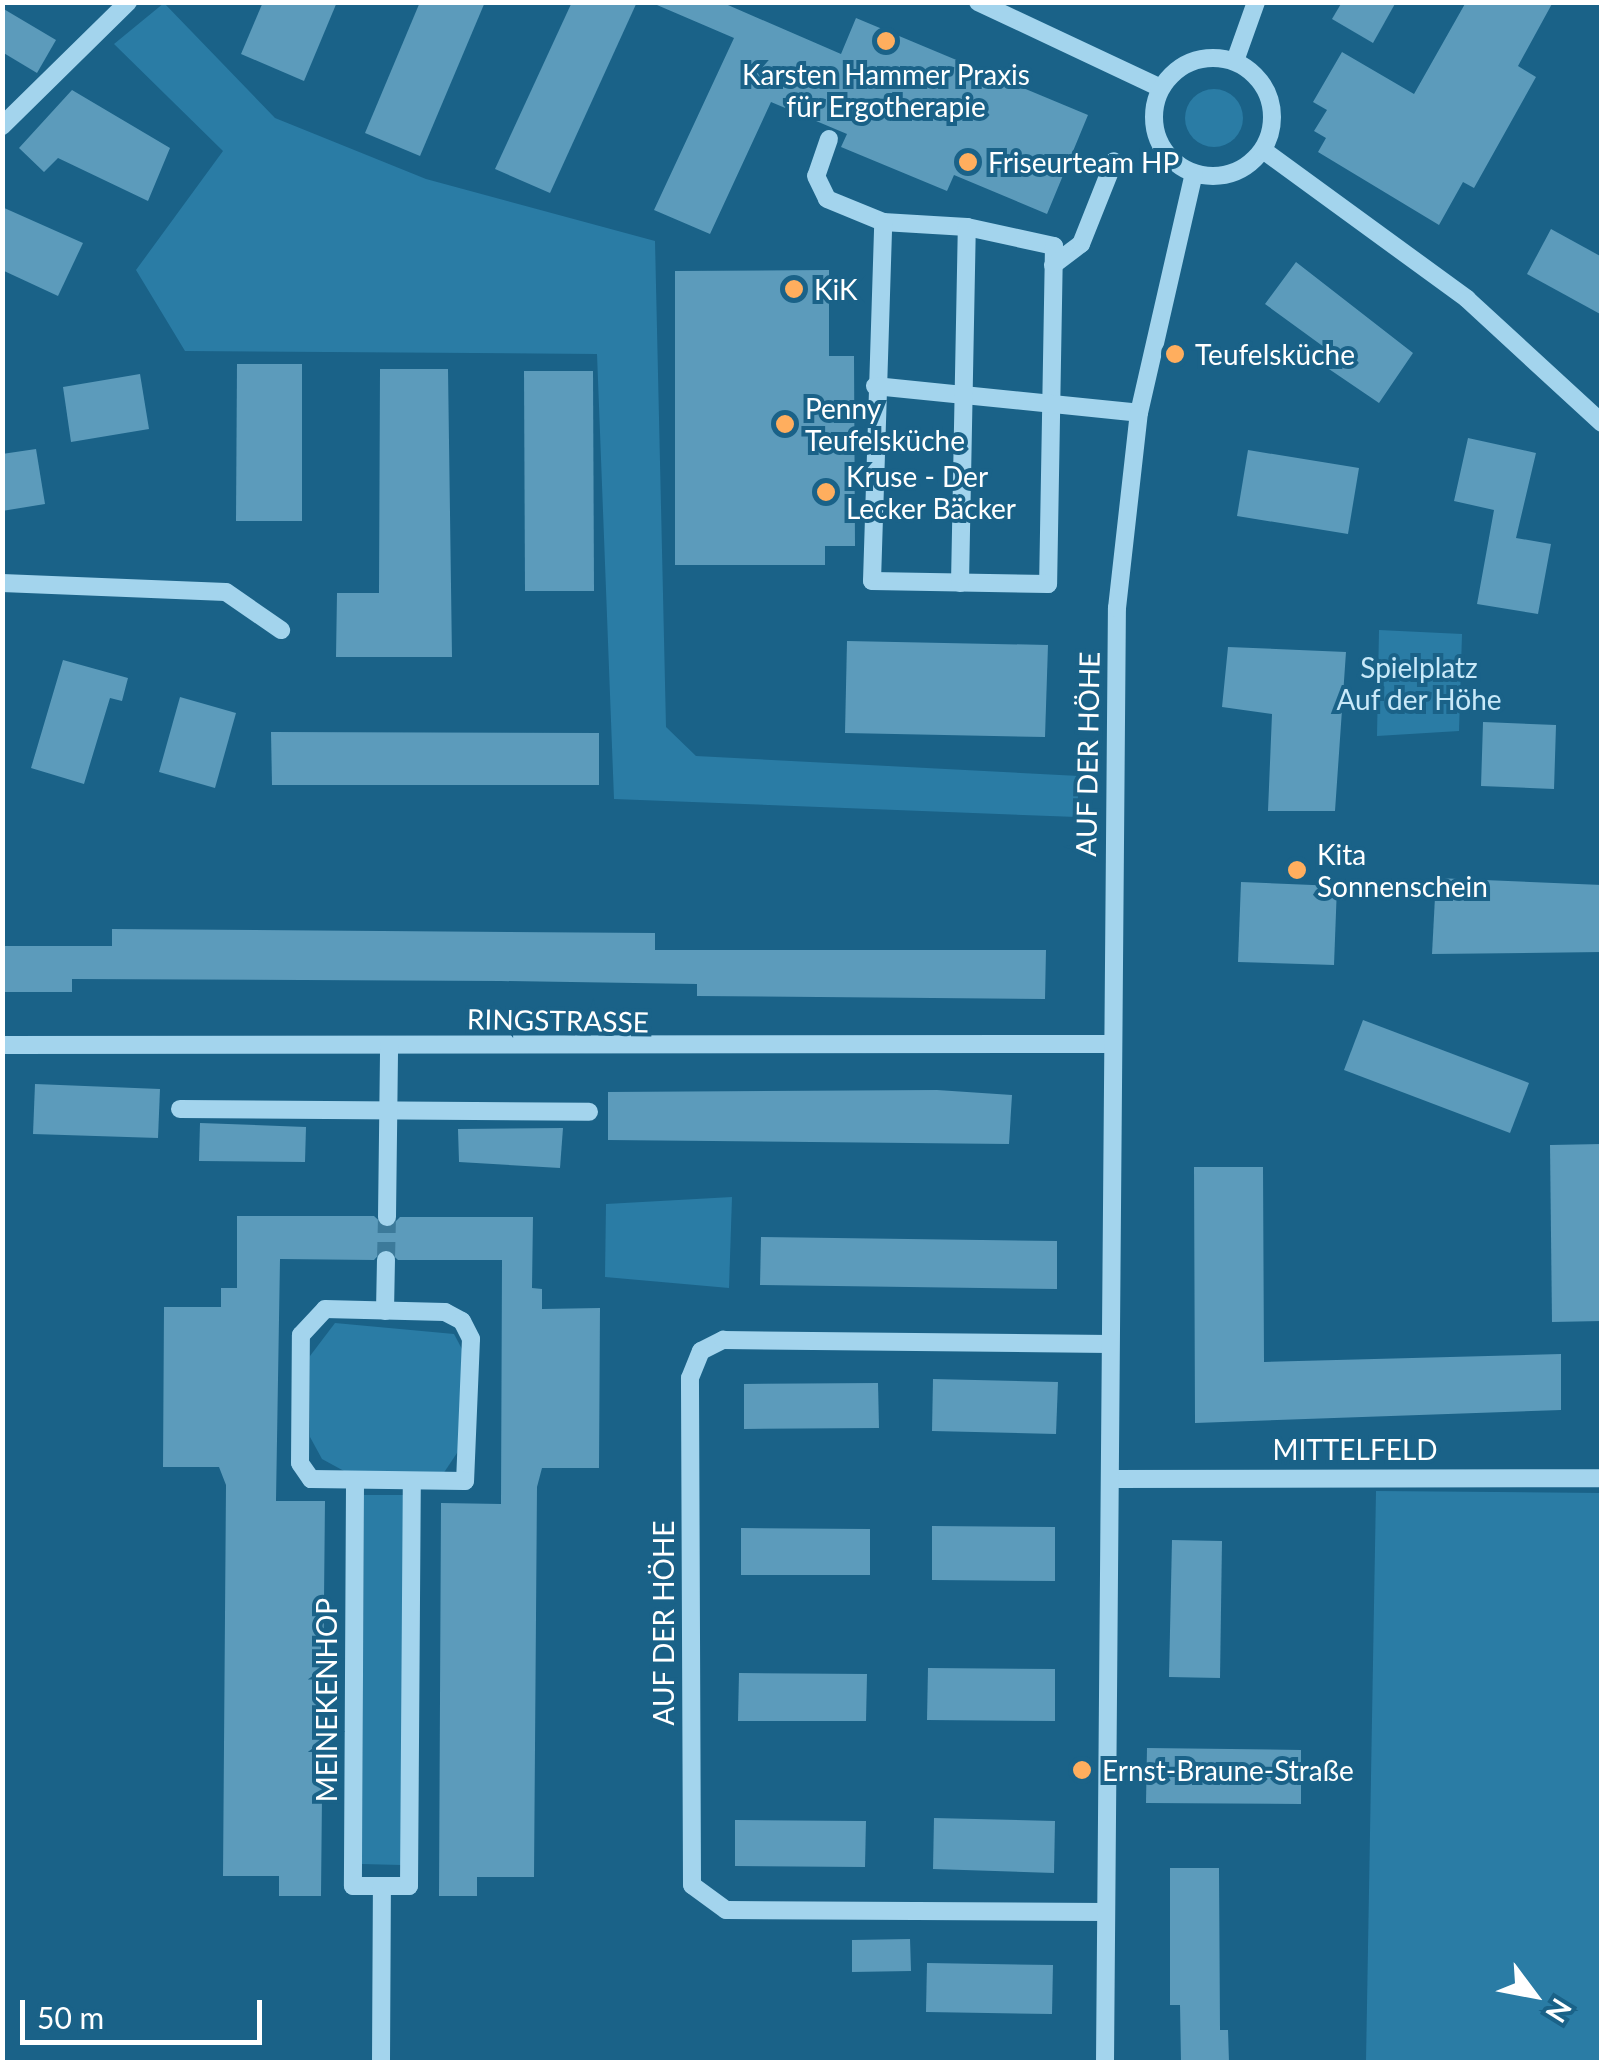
<!DOCTYPE html>
<html>
<head>
<meta charset="utf-8">
<style>
	body { margin:0 }
	#map { position:relative; width:1604px; height:2065px; overflow:hidden; background:#1a6288; font-family:Lato,sans-serif }
	div>[style] { position:absolute }
	.green>* { inset:0; background:#2a7ca5 }
	.round { border-radius:50% }
	.building>* { inset:0; background:#5c9bbb }
	.minor-tunnel>* { height:18px; margin-top:-9px; transform-origin:0; background:repeating-linear-gradient(90deg,#3c7a9a 0 18px,transparent 0 27px) }
	.minor>* { height:18px; margin:-9px; padding:0 9px; transform-origin:9px; border-radius:9px; background:#a3d4ed }
	.minor>.ring { margin:-9px; padding:0; box-sizing:content-box; background:none; border:18px solid #a3d4ed; border-radius:50% }
	.dots>* { width:28px; height:28px; translate:-50% -50%; box-sizing:border-box; border:5px solid #1a6288; border-radius:50% }
	span { translate:-50% -50%; white-space:nowrap; text-align:center; line-height:1.15; -webkit-text-stroke:8px #1a6288; paint-order:stroke }
	.poi-label { font-size:28px; color:#fff }
	.left { translate:0 -50%; text-align:left }
	.park-label { font-size:28px; color:#c8e9f9 }
	.street-label { font-size:28px; color:#fff }
	.frame { position:absolute; inset:0; border:5px solid #fff; pointer-events:none }
	.north { position:absolute; left:1484px; top:1945px; width:100px; height:100px; -webkit-text-stroke:8px #1a6288; paint-order:stroke; rotate:122deg; font-size:28px; font-weight:700; line-height:40px; text-align:center; color:#fff }
	.north::after { content:''; display:block; margin:auto; width:35px; height:45px; background:#fff; clip-path:polygon(50% 0,100% 100%,50% 72%,0 100%) }
	.scale { position:absolute; left:20px; top:2000px; width:242px; height:45px; box-sizing:border-box; border:5px solid #fff; border-top:0; padding-left:12px; font-size:30px; line-height:35px; white-space:nowrap; color:#fff; -webkit-text-stroke:8px #1a6288; paint-order:stroke }
</style>
</head>
<body>
<div id="map">
	<div class="green">
		<i style="clip-path:polygon(164px 3px,275px 118px,426px 179px,655px 241px,666px 727px,696px 756px,1079px 776px,1077px 817px,614px 799px,597px 354px,185px 351px,136px 270px,223px 151px,114px 44px)"></i>
		<i class="round" style="left:1185px;top:89px;width:58px;height:58px"></i>
		<i style="clip-path:polygon(1379px 630px,1462px 634px,1459px 731px,1377px 736px)"></i>
		<i style="clip-path:polygon(732px 1197px,729px 1288px,605px 1277px,606px 1204px)"></i>
		<i style="clip-path:polygon(335px 1323px,454px 1334px,463px 1351px,463px 1444px,443px 1474px,344px 1471px,322px 1459px,310px 1437px,310px 1356px)"></i>
		<i style="clip-path:polygon(1376px 1491px,1601px 1493px,1601px 2062px,1366px 2062px)"></i>
		<i style="clip-path:polygon(364px 1495px,405px 1495px,401px 1865px,362px 1864px)"></i>
	</div>
	<div class="building">
		<i style="clip-path:polygon(263px 2px,337px 2px,304px 81px,241px 54px)"></i>
		<i style="clip-path:polygon(420px 2px,485px 2px,420px 156px,365px 133px)"></i>
		<i style="clip-path:polygon(572px 2px,637px 2px,550px 193px,495px 169px)"></i>
		<i style="clip-path:polygon(650px 2px,721px 2px,841px 54px,856px 18px,1088px 115px,1047px 214px,954px 175px,947px 191px,841px 147px,847px 134px,771px 102px,710px 234px,654px 210px,734px 38px)"></i>
		<i style="clip-path:polygon(1342px 2px,1396px 2px,1373px 43px,1332px 19px)"></i>
		<i style="clip-path:polygon(1466px 2px,1553px 2px,1518px 66px,1536px 77px,1474px 188px,1463px 182px,1439px 225px,1318px 152px,1326px 138px,1314px 131px,1327px 110px,1313px 102px,1342px 52px,1414px 94px)"></i>
		<i style="clip-path:polygon(2px 8px,56px 40px,37px 73px,2px 52px)"></i>
		<i style="clip-path:polygon(72px 90px,170px 148px,148px 201px,58px 158px,44px 172px,19px 148px)"></i>
		<i style="clip-path:polygon(2px 207px,83px 243px,58px 296px,2px 270px)"></i>
		<i style="clip-path:polygon(1551px 229px,1602px 257px,1602px 315px,1527px 274px)"></i>
		<i style="clip-path:polygon(1296px 262px,1413px 353px,1379px 403px,1326px 367px,1335px 355px,1265px 304px)"></i>
		<i style="clip-path:polygon(829px 270px,829px 356px,854px 356px,855px 546px,825px 546px,825px 565px,675px 565px,675px 271px)"></i>
		<i style="clip-path:polygon(237px 364px,302px 364px,302px 521px,236px 521px)"></i>
		<i style="clip-path:polygon(380px 369px,448px 369px,452px 657px,336px 657px,337px 593px,379px 593px)"></i>
		<i style="clip-path:polygon(524px 371px,593px 371px,594px 591px,525px 591px)"></i>
		<i style="clip-path:polygon(140px 374px,149px 429px,71px 442px,63px 387px)"></i>
		<i style="clip-path:polygon(1468px 438px,1536px 453px,1516px 538px,1551px 544px,1538px 614px,1477px 604px,1494px 510px,1454px 501px)"></i>
		<i style="clip-path:polygon(36px 449px,45px 504px,2px 511px,2px 454px)"></i>
		<i style="clip-path:polygon(1248px 450px,1359px 468px,1348px 534px,1237px 516px)"></i>
		<i style="clip-path:polygon(847px 641px,1048px 645px,1045px 737px,845px 733px)"></i>
		<i style="clip-path:polygon(1228px 647px,1346px 652px,1335px 811px,1268px 811px,1272px 714px,1222px 707px)"></i>
		<i style="clip-path:polygon(63px 660px,128px 678px,122px 701px,110px 698px,84px 784px,31px 768px)"></i>
		<i style="clip-path:polygon(180px 697px,236px 713px,215px 788px,159px 772px)"></i>
		<i style="clip-path:polygon(1483px 722px,1556px 725px,1554px 789px,1481px 786px)"></i>
		<i style="clip-path:polygon(271px 732px,599px 733px,599px 785px,272px 785px)"></i>
		<i style="clip-path:polygon(1436px 878px,1602px 885px,1602px 952px,1432px 954px)"></i>
		<i style="clip-path:polygon(1241px 882px,1337px 886px,1334px 965px,1238px 962px)"></i>
		<i style="clip-path:polygon(112px 929px,655px 933px,655px 950px,1046px 950px,1045px 999px,697px 996px,697px 984px,501px 981px,72px 979px,72px 992px,2px 992px,2px 946px,112px 946px)"></i>
		<i style="clip-path:polygon(1363px 1020px,1529px 1083px,1510px 1133px,1344px 1070px)"></i>
		<i style="clip-path:polygon(35px 1084px,160px 1089px,158px 1138px,33px 1134px)"></i>
		<i style="clip-path:polygon(937px 1090px,1012px 1095px,1009px 1144px,608px 1140px,608px 1092px)"></i>
		<i style="clip-path:polygon(200px 1123px,306px 1127px,305px 1162px,199px 1161px)"></i>
		<i style="clip-path:polygon(563px 1128px,560px 1168px,459px 1162px,458px 1129px)"></i>
		<i style="clip-path:polygon(1602px 1144px,1602px 1321px,1552px 1322px,1550px 1145px)"></i>
		<i style="clip-path:polygon(1194px 1167px,1263px 1167px,1264px 1362px,1561px 1354px,1561px 1410px,1195px 1423px)"></i>
		<i style="clip-path:polygon(237px 1216px,374px 1216px,388px 1229px,400px 1217px,533px 1217px,532px 1288px,542px 1289px,542px 1309px,600px 1308px,599px 1468px,542px 1468px,537px 1487px,534px 1877px,477px 1877px,477px 1896px,439px 1896px,441px 1503px,501px 1504px,502px 1260px,398px 1260px,385px 1248px,374px 1260px,280px 1259px,276px 1501px,325px 1501px,321px 1896px,279px 1896px,279px 1876px,223px 1876px,226px 1485px,219px 1467px,163px 1467px,164px 1307px,221px 1307px,221px 1288px,237px 1288px)"></i>
		<i style="clip-path:polygon(761px 1237px,1057px 1241px,1057px 1289px,760px 1285px)"></i>
		<i style="clip-path:polygon(933px 1379px,1058px 1382px,1056px 1434px,932px 1431px)"></i>
		<i style="clip-path:polygon(878px 1383px,879px 1428px,744px 1429px,744px 1384px)"></i>
		<i style="clip-path:polygon(932px 1526px,1055px 1527px,1055px 1581px,932px 1580px)"></i>
		<i style="clip-path:polygon(741px 1528px,870px 1529px,870px 1575px,741px 1575px)"></i>
		<i style="clip-path:polygon(1172px 1540px,1222px 1541px,1220px 1678px,1169px 1677px)"></i>
		<i style="clip-path:polygon(928px 1668px,1055px 1669px,1055px 1721px,927px 1720px)"></i>
		<i style="clip-path:polygon(739px 1673px,867px 1674px,866px 1721px,738px 1721px)"></i>
		<i style="clip-path:polygon(1147px 1748px,1301px 1750px,1301px 1804px,1146px 1803px)"></i>
		<i style="clip-path:polygon(934px 1818px,1055px 1821px,1054px 1873px,933px 1869px)"></i>
		<i style="clip-path:polygon(735px 1820px,866px 1821px,865px 1867px,735px 1866px)"></i>
		<i style="clip-path:polygon(1170px 1868px,1219px 1868px,1220px 2030px,1228px 2030px,1229px 2062px,1181px 2062px,1180px 2005px,1170px 2005px)"></i>
		<i style="clip-path:polygon(910px 1939px,911px 1971px,852px 1972px,852px 1940px)"></i>
		<i style="clip-path:polygon(927px 1963px,1053px 1965px,1052px 2014px,926px 2012px)"></i>
	</div>
	<div class="minor-tunnel">
		<i style="left:386px;top:1260px;width:43px;rotate:-88.7deg"></i>
	</div>
	<div class="minor">
		<i style="left:978px;top:2px;width:202px;rotate:25.2deg"></i>
		<i class="ring" style="left:1154px;top:58px;width:100px;height:100px"></i>
		<i style="left:1235px;top:61px;width:63px;rotate:-70.4deg"></i>
		<i style="left:2px;top:126px;width:177px;rotate:-44.5deg"></i>
		<i style="left:829px;top:139px;width:39px;rotate:109deg"></i>
		<i style="left:816px;top:176px;width:25px;rotate:64deg"></i>
		<i style="left:827px;top:199px;width:61px;rotate:22.3deg"></i>
		<i style="left:1263px;top:150px;width:253px;rotate:36.1deg"></i>
		<i style="left:1467px;top:299px;width:183px;rotate:42.6deg"></i>
		<i style="left:883px;top:222px;width:84px;rotate:3.4deg"></i>
		<i style="left:967px;top:227px;width:89px;rotate:12.3deg"></i>
		<i style="left:1054px;top:246px;width:338px;rotate:91deg"></i>
		<i style="left:1048px;top:584px;width:176px;rotate:-179deg"></i>
		<i style="left:872px;top:581px;width:359px;rotate:-88.2deg"></i>
		<i style="left:1053px;top:265px;width:35px;rotate:-37deg"></i>
		<i style="left:1081px;top:244px;width:89px;rotate:-68.3deg"></i>
		<i style="left:875px;top:386px;width:265px;rotate:5.8deg"></i>
		<i style="left:2px;top:583px;width:224px;rotate:2.3deg"></i>
		<i style="left:226px;top:592px;width:67px;rotate:34.6deg"></i>
		<i style="left:960px;top:583px;width:356px;rotate:-88.9deg"></i>
		<i style="left:2px;top:1045px;width:1110px;rotate:-0.05deg"></i>
		<i style="left:180px;top:1109px;width:409px;rotate:0.4deg"></i>
		<i style="left:387px;top:1217px;width:172px;rotate:-89.3deg"></i>
		<i style="left:325px;top:1309px;width:120px;rotate:1.4deg"></i>
		<i style="left:445px;top:1312px;width:19px;rotate:28deg"></i>
		<i style="left:462px;top:1321px;width:20px;rotate:63deg"></i>
		<i style="left:471px;top:1339px;width:142px;rotate:92.4deg"></i>
		<i style="left:465px;top:1481px;width:154px;rotate:-179.3deg"></i>
		<i style="left:311px;top:1479px;width:19px;rotate:-125deg"></i>
		<i style="left:300px;top:1463px;width:128px;rotate:-89.6deg"></i>
		<i style="left:301px;top:1335px;width:35px;rotate:-47deg"></i>
		<i style="left:385px;top:1311px;width:51px;rotate:-88.9deg"></i>
		<i style="left:1110px;top:1479px;width:492px;rotate:-0.1deg"></i>
		<i style="left:355px;top:1485px;width:401px;rotate:90.3deg"></i>
		<i style="left:353px;top:1886px;width:56px"></i>
		<i style="left:409px;top:1886px;width:400px;rotate:-89.6deg"></i>
		<i style="left:1106px;top:1912px;width:380px;rotate:-179.7deg"></i>
		<i style="left:726px;top:1910px;width:42px;rotate:-143.7deg"></i>
		<i style="left:692px;top:1885px;width:507px;rotate:-90.23deg"></i>
		<i style="left:690px;top:1378px;width:29px;rotate:-68deg"></i>
		<i style="left:701px;top:1351px;width:25px;rotate:-27deg"></i>
		<i style="left:723px;top:1340px;width:387px;rotate:0.6deg"></i>
		<i style="left:381px;top:2062px;width:176px;rotate:-89.7deg"></i>
		<i style="left:1105px;top:2062px;width:1454px;rotate:-89.53deg"></i>
		<i style="left:1117px;top:608px;width:196px;rotate:-83.6deg"></i>
		<i style="left:1139px;top:413px;width:246px;rotate:-77.1deg"></i>
	</div>
	<div class="dots">
		<i style="left:886px;top:41px;background:#ffae5e"></i>
		<i style="left:968px;top:162px;background:#ffae5e"></i>
		<i style="left:794px;top:289px;background:#ffae5e"></i>
		<i style="left:1175px;top:354px;background:#ffae5e"></i>
		<i style="left:785px;top:424px;background:#ffae5e"></i>
		<i style="left:826px;top:492px;background:#ffae5e"></i>
		<i style="left:1297px;top:870px;background:#ffae5e"></i>
		<i style="left:1082px;top:1770px;background:#ffae5e"></i>
	</div>
	<div class="poi-label">
		<span style="left:886px;top:90px">Karsten Hammer Praxis<br>für Ergotherapie</span>
		<span class="left" style="left:988px;top:162px">Friseurteam HP</span>
		<span class="left" style="left:814px;top:289px">KiK</span>
		<span class="left" style="left:1195px;top:354px">Teufelsküche</span>
		<span class="left" style="left:805px;top:424px">Penny<br>Teufelsküche</span>
		<span class="left" style="left:846px;top:492px">Kruse - Der<br>Lecker Bäcker</span>
		<span class="left" style="left:1317px;top:870px">Kita<br>Sonnenschein</span>
		<span class="left" style="left:1102px;top:1770px">Ernst-Braune-Straße</span>
	</div>
	<div class="park-label">
		<span style="left:1419px;top:683px">Spielplatz<br>Auf der Höhe</span>
	</div>
	<div class="street-label">
		<span style="left:1087px;top:754px;rotate:-89deg">AUF DER HÖHE</span>
		<span style="left:558px;top:1020px;rotate:1deg">RINGSTRASSE</span>
		<span style="left:1355px;top:1449px">MITTELFELD</span>
		<span style="left:663px;top:1623px;rotate:-90deg">AUF DER HÖHE</span>
		<span style="left:326px;top:1700px;rotate:-90deg">MEINEKENHOP</span>
	</div>
	<div class="frame"></div>
	<div class="north">N</div>
	<div class="scale">50 m</div>
</div>
</body>
</html>
